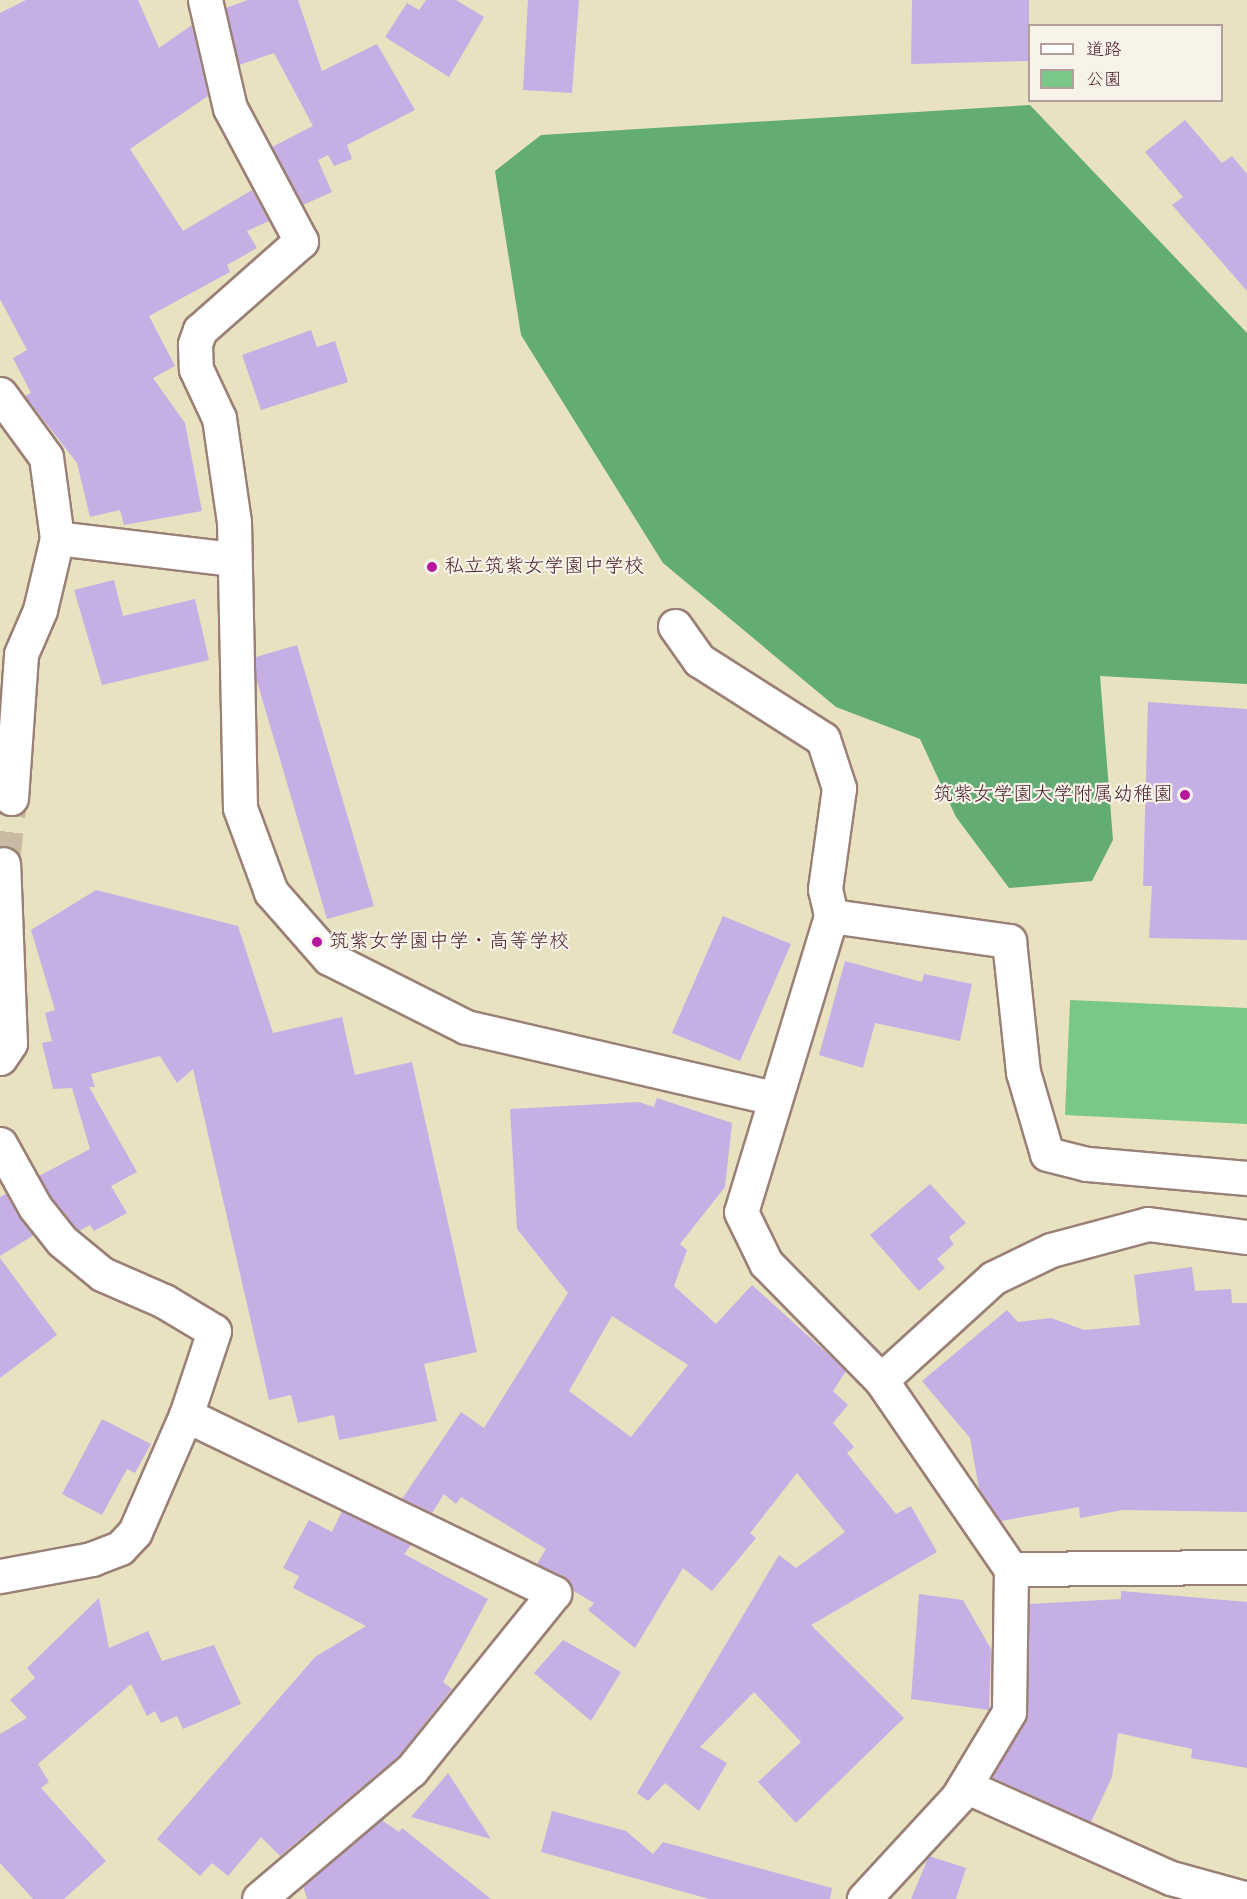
<!DOCTYPE html>
<html>
<head>
<meta charset="utf-8">
<style>
	body { margin:0 }
	#map { position:relative; width:1247px; height:1899px; overflow:hidden; background:#e9e2c1; font-family:Kalam,"Klee One",sans-serif }
	div>[style] { position:absolute }
	.green>* { inset:0; background:#7ac888 }
	.forest>* { inset:0; background:#63ac74 }
	.building>* { inset:0; background:#c6afe4 }
	.minor-tunnel>* { height:33px; margin-top:-16.5px; transform-origin:0; background:repeating-linear-gradient(90deg,#c9bba3 0 33px,transparent 0 49px) }
	.roads { filter:drop-shadow(2px 0 #9a8076) drop-shadow(-2px 0 #9a8076) drop-shadow(0 2px #9a8076) drop-shadow(0 -2px #9a8076) }
	.minor>* { height:33px; margin:-16.5px; padding:0 16.5px; transform-origin:16.5px; border-radius:16.5px; background:#fff }
	.dots>* { width:16px; height:16px; translate:-50% -50%; box-sizing:border-box; border:3px solid #f7f3e8; border-radius:50% }
	span { translate:-50% -50%; white-space:nowrap; text-align:center; line-height:1.15; -webkit-text-stroke:4.5px #f7f3e8; paint-order:stroke }
	.poi-label { font-size:20px; color:#4a1f2b }
	.left { translate:0 -50%; text-align:left }
	.right { translate:-100% -50%; text-align:right }
	.legend { position:absolute; left:1028px; top:24px; width:195px; height:78px; box-sizing:border-box; background:#f7f3e8; border:2px solid #b29e9c; margin:0; padding:8px 10px; list-style:none; font-size:18px; color:#4a1f2b }
	.legend li { display:flex; align-items:center; gap:12px; height:30px }
	.legend b { width:30px; border:2px solid #b29e9c }
</style>
</head>
<body>
<div id="map">
	<div class="green">
		<i style="clip-path:polygon(1070px 1000px,1247px 1008px,1247px 1124px,1065px 1115px)"></i>
	</div>
	<div class="forest">
		<i style="clip-path:polygon(1030px 105px,1247px 333px,1247px 684px,1100px 676px,1113px 840px,1092px 881px,1009px 888px,956px 817px,920px 739px,836px 707px,663px 563px,521px 335px,495px 171px,541px 135px)"></i>
	</div>
	<div class="building">
		<i style="clip-path:polygon(26px 0,138px 0,159px 48px,192px 25px,208px 96px,130px 149px,183px 231px,252px 190px,269px 221px,247px 231px,257px 248px,227px 265px,230px 272px,149px 316px,175px 366px,153px 378px,185px 423px,202px 511px,124px 525px,120px 510px,90px 517px,77px 463px,25px 396px,31px 393px,13px 358px,27px 350px,0 299px,0 13px)"></i>
		<i style="clip-path:polygon(248px 0,298px 0,322px 71px,377px 44px,415px 110px,347px 145px,352px 159px,334px 166px,328px 155px,318px 160px,332px 192px,303px 205px,272px 147px,313px 126px,274px 53px,239px 65px,226px 8px)"></i>
		<i style="clip-path:polygon(426px 0,456px 0,484px 17px,449px 77px,385px 37px,407px 3px,419px 10px)"></i>
		<i style="clip-path:polygon(528px 0,579px 0,572px 93px,523px 90px)"></i>
		<i style="clip-path:polygon(912px 0,1029px 0,1029px 61px,911px 64px)"></i>
		<i style="clip-path:polygon(1185px 120px,1222px 163px,1232px 156px,1247px 174px,1247px 291px,1172px 205px,1183px 197px,1145px 152px)"></i>
		<i style="clip-path:polygon(311px 330px,317px 347px,335px 341px,348px 382px,261px 410px,242px 355px)"></i>
		<i style="clip-path:polygon(114px 580px,123px 616px,195px 599px,209px 660px,102px 685px,74px 590px)"></i>
		<i style="clip-path:polygon(297px 645px,374px 906px,327px 919px,256px 678px,256px 657px)"></i>
		<i style="clip-path:polygon(1148px 702px,1247px 709px,1247px 940px,1149px 938px,1152px 886px,1143px 886px)"></i>
		<i style="clip-path:polygon(96px 890px,238px 926px,273px 1033px,342px 1017px,355px 1075px,412px 1062px,477px 1352px,424px 1364px,437px 1421px,339px 1440px,334px 1415px,298px 1423px,291px 1395px,269px 1400px,193px 1069px,177px 1083px,160px 1056px,91px 1074px,95px 1087px,89px 1087px,137px 1172px,111px 1186px,127px 1213px,94px 1231px,90px 1225px,79px 1231px,51px 1197px,39px 1176px,90px 1149px,72px 1088px,53px 1089px,42px 1043px,52px 1041px,45px 1013px,55px 1010px,31px 930px)"></i>
		<i style="clip-path:polygon(723px 916px,791px 944px,740px 1061px,672px 1033px)"></i>
		<i style="clip-path:polygon(845px 961px,922px 982px,924px 974px,972px 984px,960px 1041px,875px 1023px,863px 1068px,819px 1055px)"></i>
		<i style="clip-path:polygon(evenodd,657px 1098px,732px 1123px,725px 1187px,680px 1244px,687px 1250px,674px 1286px,716px 1324px,752px 1285px,839px 1364px,846px 1371px,833px 1391px,848px 1405px,833px 1423px,854px 1447px,847px 1453px,896px 1514px,911px 1506px,937px 1552px,811px 1625px,904px 1718px,796px 1823px,758px 1782px,801px 1742px,754px 1692px,700px 1747px,727px 1763px,699px 1811px,665px 1783px,648px 1801px,637px 1793px,779px 1555px,796px 1568px,845px 1532px,797px 1473px,750px 1533px,756px 1538px,712px 1591px,683px 1568px,635px 1648px,588px 1610px,594px 1603px,572px 1590px,563px 1576px,537px 1564px,546px 1549px,461px 1497px,456px 1504px,444px 1494px,432px 1513px,402px 1499px,461px 1412px,484px 1428px,568px 1293px,517px 1229px,510px 1109px,639px 1102px,654px 1107px,657px 1098px,612px 1316px,688px 1365px,631px 1437px,569px 1391px,612px 1316px)"></i>
		<i style="clip-path:polygon(930px 1184px,966px 1223px,949px 1237px,954px 1244px,937px 1259px,945px 1268px,919px 1291px,870px 1235px)"></i>
		<i style="clip-path:polygon(6px 1194px,34px 1235px,0 1256px,0 1197px)"></i>
		<i style="clip-path:polygon(0 1258px,57px 1335px,0 1378px)"></i>
		<i style="clip-path:polygon(1192px 1267px,1195px 1291px,1231px 1289px,1232px 1303px,1247px 1303px,1247px 1512px,1123px 1510px,1080px 1518px,1079px 1507px,1001px 1521px,979px 1489px,970px 1438px,922px 1381px,1007px 1310px,1018px 1322px,1051px 1318px,1084px 1330px,1140px 1325px,1134px 1275px)"></i>
		<i style="clip-path:polygon(102px 1419px,151px 1444px,135px 1473px,127px 1469px,102px 1515px,62px 1494px)"></i>
		<i style="clip-path:polygon(342px 1511px,411px 1545px,404px 1554px,488px 1599px,443px 1682px,452px 1689px,398px 1757px,280px 1856px,261px 1837px,228px 1876px,212px 1863px,200px 1876px,157px 1839px,315px 1657px,366px 1626px,293px 1588px,299px 1576px,283px 1568px,309px 1520px,332px 1532px)"></i>
		<i style="clip-path:polygon(1121px 1591px,1247px 1602px,1247px 1768px,1191px 1758px,1192px 1749px,1118px 1733px,1112px 1777px,1091px 1822px,993px 1778px,1028px 1713px,1029px 1604px,1121px 1599px)"></i>
		<i style="clip-path:polygon(919px 1594px,963px 1600px,991px 1649px,989px 1710px,911px 1699px)"></i>
		<i style="clip-path:polygon(99px 1598px,109px 1648px,148px 1631px,162px 1661px,214px 1645px,241px 1704px,183px 1729px,177px 1716px,161px 1723px,155px 1711px,147px 1716px,131px 1684px,38px 1764px,49px 1782px,41px 1788px,106px 1861px,64px 1899px,33px 1899px,0 1863px,0 1734px,27px 1718px,10px 1700px,35px 1678px,27px 1668px)"></i>
		<i style="clip-path:polygon(563px 1640px,621px 1672px,591px 1721px,534px 1673px)"></i>
		<i style="clip-path:polygon(448px 1773px,491px 1839px,411px 1817px)"></i>
		<i style="clip-path:polygon(552px 1811px,626px 1831px,653px 1854px,663px 1842px,832px 1888px,830px 1899px,709px 1899px,541px 1852px)"></i>
		<i style="clip-path:polygon(386px 1816px,383px 1821px,399px 1832px,402px 1828px,491px 1899px,307px 1899px,303px 1886px)"></i>
		<i style="clip-path:polygon(929px 1856px,966px 1868px,956px 1899px,911px 1899px)"></i>
	</div>
	<div class="minor-tunnel">
		<i style="left:3px;top:864px;width:66px;rotate:-83.1deg"></i>
	</div>
	<div class="roads">
		<div class="minor">
			<i style="left:205px;top:0;width:111px;rotate:77deg"></i>
			<i style="left:230px;top:108px;width:151px;rotate:61.9deg"></i>
			<i style="left:301px;top:241px;width:135px;rotate:138.6deg"></i>
			<i style="left:200px;top:330px;width:15px;rotate:110deg"></i>
			<i style="left:195px;top:344px;width:25px;rotate:88deg"></i>
			<i style="left:196px;top:369px;width:54px;rotate:64.9deg"></i>
			<i style="left:219px;top:418px;width:105px;rotate:81.8deg"></i>
			<i style="left:234px;top:522px;width:286px;rotate:88.8deg"></i>
			<i style="left:240px;top:808px;width:90px;rotate:69.7deg"></i>
			<i style="left:271px;top:892px;width:88px;rotate:48.7deg"></i>
			<i style="left:329px;top:958px;width:153px;rotate:26.7deg"></i>
			<i style="left:466px;top:1027px;width:316px;rotate:13deg"></i>
			<i style="left:0;top:394px;width:78px;rotate:53.9deg"></i>
			<i style="left:46px;top:457px;width:82px;rotate:82.3deg"></i>
			<i style="left:57px;top:538px;width:178px;rotate:6.8deg"></i>
			<i style="left:675px;top:626px;width:42px;rotate:54.8deg"></i>
			<i style="left:699px;top:660px;width:147px;rotate:32.5deg"></i>
			<i style="left:823px;top:739px;width:52px;rotate:71.9deg"></i>
			<i style="left:839px;top:788px;width:102px;rotate:97.9deg"></i>
			<i style="left:825px;top:889px;width:28px;rotate:77deg"></i>
			<i style="left:831px;top:916px;width:309px;rotate:106.9deg"></i>
			<i style="left:741px;top:1212px;width:57px;rotate:63.9deg"></i>
			<i style="left:766px;top:1263px;width:164px;rotate:45.5deg"></i>
			<i style="left:881px;top:1380px;width:229px;rotate:55.5deg"></i>
			<i style="left:1011px;top:1569px;width:143px;rotate:90.8deg"></i>
			<i style="left:1009px;top:1712px;width:99px;rotate:121deg"></i>
			<i style="left:958px;top:1797px;width:139px;rotate:132.7deg"></i>
			<i style="left:11px;top:798px;width:144px;rotate:-86deg"></i>
			<i style="left:21px;top:654px;width:48px;rotate:-66.6deg"></i>
			<i style="left:40px;top:610px;width:74px;rotate:-76.7deg"></i>
			<i style="left:831px;top:916px;width:180px;rotate:8deg"></i>
			<i style="left:1009px;top:941px;width:132px;rotate:83.9deg"></i>
			<i style="left:1023px;top:1072px;width:85px;rotate:73.7deg"></i>
			<i style="left:1047px;top:1154px;width:41px;rotate:14deg"></i>
			<i style="left:1087px;top:1164px;width:161px;rotate:5deg"></i>
			<i style="left:0;top:1058px;width:18px;rotate:-56deg"></i>
			<i style="left:10px;top:1043px;width:179px;rotate:-92.2deg"></i>
			<i style="left:0;top:1144px;width:72px;rotate:60.9deg"></i>
			<i style="left:35px;top:1207px;width:43px;rotate:51.5deg"></i>
			<i style="left:62px;top:1241px;width:52px;rotate:39.5deg"></i>
			<i style="left:102px;top:1274px;width:68px;rotate:23.5deg"></i>
			<i style="left:164px;top:1301px;width:58px;rotate:31deg"></i>
			<i style="left:214px;top:1331px;width:89px;rotate:108.4deg"></i>
			<i style="left:186px;top:1415px;width:128px;rotate:113.6deg"></i>
			<i style="left:135px;top:1532px;width:22px;rotate:133deg"></i>
			<i style="left:120px;top:1548px;width:30px;rotate:159deg"></i>
			<i style="left:92px;top:1559px;width:94px;rotate:169.5deg"></i>
			<i style="left:881px;top:1380px;width:151px;rotate:-42.3deg"></i>
			<i style="left:993px;top:1278px;width:64px;rotate:-25.8deg"></i>
			<i style="left:1051px;top:1250px;width:100px;rotate:-15deg"></i>
			<i style="left:1148px;top:1224px;width:100px;rotate:7.5deg"></i>
			<i style="left:186px;top:1415px;width:409px;rotate:25.8deg"></i>
			<i style="left:554px;top:1593px;width:228px;rotate:128.9deg"></i>
			<i style="left:411px;top:1770px;width:199px;rotate:139.7deg"></i>
			<i style="left:1011px;top:1569px;width:236px;rotate:-0.5deg"></i>
			<i style="left:965px;top:1786px;width:226px;rotate:24.1deg"></i>
			<i style="left:1171px;top:1878px;width:79px;rotate:15.4deg"></i>
		</div>
	</div>
	<div class="dots">
		<i style="left:432px;top:567px;background:#b5179e"></i>
		<i style="left:1185px;top:795px;background:#b5179e"></i>
		<i style="left:317px;top:942px;background:#b5179e"></i>
	</div>
	<div class="poi-label">
		<span class="left" style="left:444px;top:567px">私立筑紫女学園中学校</span>
		<span class="right" style="left:1173px;top:795px">筑紫女学園大学附属幼稚園</span>
		<span class="left" style="left:329px;top:942px">筑紫女学園中学・高等学校</span>
	</div>
	<ul class="legend">
	<li><b style="height:8px;background:#fff"></b>道路</li>
	<li><b style="height:16px;background:#7ac888"></b>公園</li>
	</ul>
</div>
</body>
</html>
